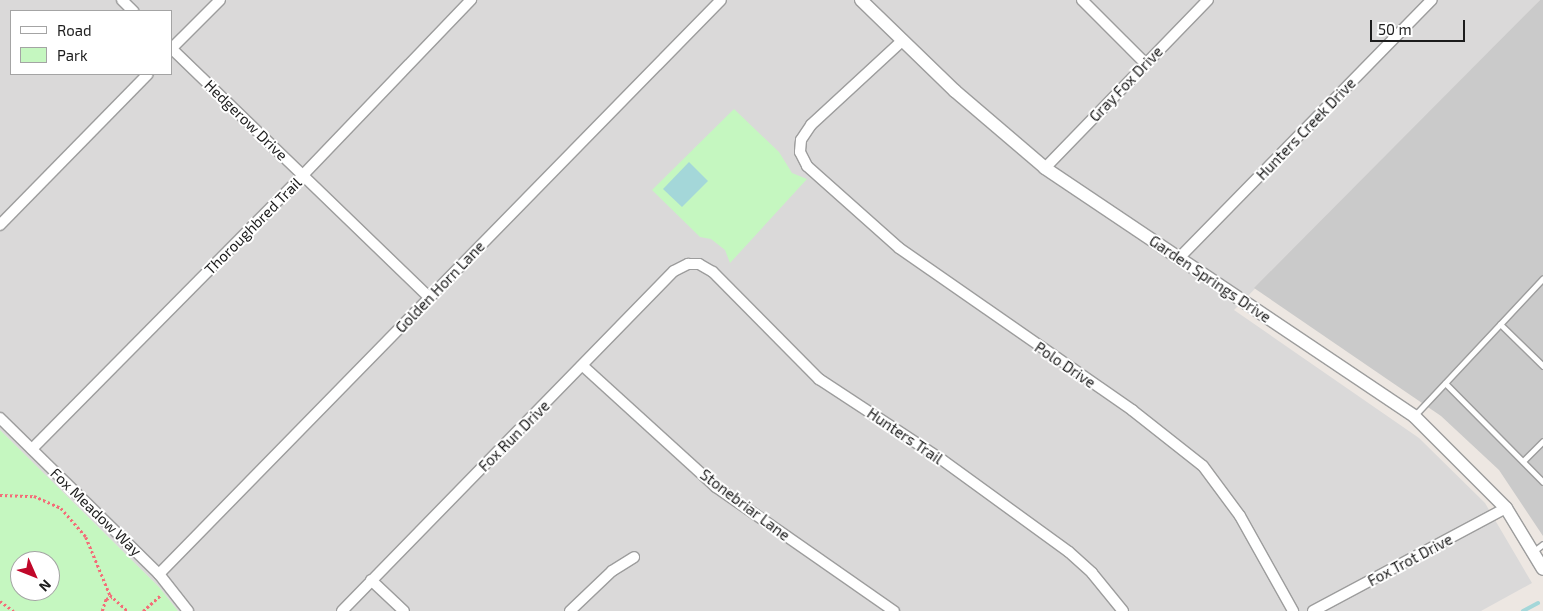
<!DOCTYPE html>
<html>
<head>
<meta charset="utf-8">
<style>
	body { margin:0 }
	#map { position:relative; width:1543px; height:611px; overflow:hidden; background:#ede7e2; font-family:"Exo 2",sans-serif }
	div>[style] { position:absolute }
	.residential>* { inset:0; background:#dad9d9 }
	.religious>* { inset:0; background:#cacaca }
	.park>* { inset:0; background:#c5f7c0 }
	.water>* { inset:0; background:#a4d7d9 }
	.stream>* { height:4px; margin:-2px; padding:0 2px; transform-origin:2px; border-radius:2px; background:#a4d7d9 }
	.path>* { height:2.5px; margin-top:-1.25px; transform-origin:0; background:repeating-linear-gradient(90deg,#f36d78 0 2.5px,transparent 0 5px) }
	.roads { filter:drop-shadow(1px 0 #9d9d9d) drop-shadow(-1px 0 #9d9d9d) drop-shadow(0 1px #9d9d9d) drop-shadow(0 -1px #9d9d9d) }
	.service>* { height:5px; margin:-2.5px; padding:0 2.5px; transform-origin:2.5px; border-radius:2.5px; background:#fff }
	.minor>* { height:10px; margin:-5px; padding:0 5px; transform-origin:5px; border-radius:5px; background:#fff }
	.tertiary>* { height:12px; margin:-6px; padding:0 6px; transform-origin:6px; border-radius:6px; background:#fff }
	span { translate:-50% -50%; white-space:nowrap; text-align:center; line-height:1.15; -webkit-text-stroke:4px #fff; paint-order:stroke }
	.street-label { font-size:15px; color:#1c1c1c }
	.legend { position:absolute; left:10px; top:10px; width:162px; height:65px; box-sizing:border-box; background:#fff; border:1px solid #a4a4a4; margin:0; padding:6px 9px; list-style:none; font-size:15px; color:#1c1c1c }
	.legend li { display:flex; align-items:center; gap:10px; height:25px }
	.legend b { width:25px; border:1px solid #a4a4a4 }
	.north { position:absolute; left:10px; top:551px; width:50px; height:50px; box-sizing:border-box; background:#fff; border:1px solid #a4a4a4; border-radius:50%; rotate:134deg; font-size:14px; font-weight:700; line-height:20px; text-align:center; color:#1c1c1c }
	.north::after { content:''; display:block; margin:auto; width:18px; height:22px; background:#c0082a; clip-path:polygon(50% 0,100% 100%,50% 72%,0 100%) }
	.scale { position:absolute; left:1370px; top:20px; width:95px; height:22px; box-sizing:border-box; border:2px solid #1c1c1c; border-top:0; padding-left:6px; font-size:15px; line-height:18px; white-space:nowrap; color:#1c1c1c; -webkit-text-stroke:4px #fff; paint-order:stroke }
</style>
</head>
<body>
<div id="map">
	<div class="residential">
		<i style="clip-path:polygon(evenodd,0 0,1540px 0,1234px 310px,1419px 438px,1485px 503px,1532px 583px,1481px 611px,178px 611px,159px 587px,0 430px,0 0,11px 11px,171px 11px,171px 74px,11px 74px,11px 11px)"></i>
	</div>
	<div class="religious">
		<i style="clip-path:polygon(1540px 0,1543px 0,1543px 536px,1499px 470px,1441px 416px,1254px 288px)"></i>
	</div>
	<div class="park">
		<i style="clip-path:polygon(734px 109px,779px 152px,792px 173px,807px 179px,730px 263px,725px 250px,711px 239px,700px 237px,652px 190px)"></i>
		<i style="clip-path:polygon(evenodd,0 430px,159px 587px,178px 611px,0 611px,0 430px,20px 561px,50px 561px,50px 591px,20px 591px,20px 561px)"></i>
	</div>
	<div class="water">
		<i style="clip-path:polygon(689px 162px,708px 181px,682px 207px,663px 189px)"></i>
	</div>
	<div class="stream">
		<i style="left:1523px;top:611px;width:17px;rotate:-28deg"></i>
	</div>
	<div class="path">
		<i style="left:0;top:495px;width:34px;rotate:2deg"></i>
		<i style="left:34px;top:496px;width:30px;rotate:24deg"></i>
		<i style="left:61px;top:508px;width:38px;rotate:49deg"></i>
		<i style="left:86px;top:537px;width:63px;rotate:67.5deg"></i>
		<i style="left:110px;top:595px;width:24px;rotate:42deg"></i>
		<i style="left:0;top:601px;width:17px;rotate:36deg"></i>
		<i style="left:102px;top:611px;width:13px;rotate:-72deg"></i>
		<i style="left:106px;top:599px;width:6px;rotate:-18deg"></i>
		<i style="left:143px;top:611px;width:24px;rotate:-42deg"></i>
	</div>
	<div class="roads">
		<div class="service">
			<i style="left:1500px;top:324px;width:60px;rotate:44.3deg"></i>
			<i style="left:1445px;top:383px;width:139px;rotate:45.3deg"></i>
			<i style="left:1415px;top:415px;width:187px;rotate:-46.9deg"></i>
			<i style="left:1523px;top:461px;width:28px;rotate:-45deg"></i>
			<i style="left:1534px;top:551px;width:11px;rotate:-38deg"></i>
		</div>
		<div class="minor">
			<i style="left:122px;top:0;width:16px;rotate:45deg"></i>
			<i style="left:1082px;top:0;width:91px;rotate:45deg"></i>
			<i style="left:903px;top:40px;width:125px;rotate:137.3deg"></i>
			<i style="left:811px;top:125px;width:18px;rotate:124deg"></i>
			<i style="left:801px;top:140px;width:12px;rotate:95deg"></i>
			<i style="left:800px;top:152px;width:16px;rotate:63deg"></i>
			<i style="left:807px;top:166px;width:123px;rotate:41.7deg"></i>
			<i style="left:899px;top:248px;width:284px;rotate:34.8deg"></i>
			<i style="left:1132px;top:410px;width:90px;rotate:38.3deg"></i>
			<i style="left:1203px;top:466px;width:62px;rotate:53.5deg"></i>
			<i style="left:1240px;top:516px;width:109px;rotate:60.8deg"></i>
			<i style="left:171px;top:48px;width:359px;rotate:44deg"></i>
			<i style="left:171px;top:49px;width:69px;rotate:-45deg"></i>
			<i style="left:1045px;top:168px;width:234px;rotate:-45.9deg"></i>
			<i style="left:0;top:225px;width:211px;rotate:-45.6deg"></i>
			<i style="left:1179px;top:258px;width:361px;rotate:-45.6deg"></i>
			<i style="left:583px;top:366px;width:180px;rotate:42.3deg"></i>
			<i style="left:716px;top:487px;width:217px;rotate:34.9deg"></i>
			<i style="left:0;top:418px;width:223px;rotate:44.5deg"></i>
			<i style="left:159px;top:574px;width:47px;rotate:51.9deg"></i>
			<i style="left:32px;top:449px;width:385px;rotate:-45.3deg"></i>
			<i style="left:303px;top:175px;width:243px;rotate:-46.2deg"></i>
			<i style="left:159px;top:574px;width:803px;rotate:-45.61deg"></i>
			<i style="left:371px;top:580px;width:45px;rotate:43.2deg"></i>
			<i style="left:342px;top:611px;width:475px;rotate:-45.7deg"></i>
			<i style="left:674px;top:271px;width:16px;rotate:-27deg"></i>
			<i style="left:688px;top:264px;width:11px"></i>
			<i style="left:699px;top:264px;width:16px;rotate:30deg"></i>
			<i style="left:713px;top:272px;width:151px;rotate:45.3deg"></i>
			<i style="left:819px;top:379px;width:146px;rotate:33.3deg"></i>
			<i style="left:941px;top:459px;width:158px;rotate:36deg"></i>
			<i style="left:1069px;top:552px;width:31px;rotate:42deg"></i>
			<i style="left:1092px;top:573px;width:49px;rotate:50.8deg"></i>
			<i style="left:570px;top:611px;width:58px;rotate:-43.6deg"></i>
			<i style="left:612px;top:571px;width:26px;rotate:-32deg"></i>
			<i style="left:1313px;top:611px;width:219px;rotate:-28.1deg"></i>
		</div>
		<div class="tertiary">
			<i style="left:861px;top:0;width:131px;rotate:44.1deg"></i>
			<i style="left:955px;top:91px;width:118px;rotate:40.5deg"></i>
			<i style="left:1045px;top:168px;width:445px;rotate:33.9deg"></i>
			<i style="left:1414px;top:416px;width:130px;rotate:45deg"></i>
			<i style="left:1506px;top:508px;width:71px;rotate:58.8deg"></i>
		</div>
	</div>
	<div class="street-label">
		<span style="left:1126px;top:84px;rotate:-46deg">Gray Fox Drive</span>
		<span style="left:246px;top:120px;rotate:44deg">Hedgerow Drive</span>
		<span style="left:1306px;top:129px;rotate:-46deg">Hunters Creek Drive</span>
		<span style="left:253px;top:226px;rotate:-45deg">Thoroughbred Trail</span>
		<span style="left:1210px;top:279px;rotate:34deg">Garden Springs Drive</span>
		<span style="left:440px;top:287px;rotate:-46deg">Golden Horn Lane</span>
		<span style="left:1065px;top:365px;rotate:34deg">Polo Drive</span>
		<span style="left:514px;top:436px;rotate:-45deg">Fox Run Drive</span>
		<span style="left:905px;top:436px;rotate:34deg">Hunters Trail</span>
		<span style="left:745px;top:505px;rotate:37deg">Stonebriar Lane</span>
		<span style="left:96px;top:512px;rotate:44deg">Fox Meadow Way</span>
		<span style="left:1410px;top:560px;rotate:-28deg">Fox Trot Drive</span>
	</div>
	<ul class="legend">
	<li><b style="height:6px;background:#fff"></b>Road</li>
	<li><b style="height:14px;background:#c5f7c0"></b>Park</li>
	</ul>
	<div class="north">N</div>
	<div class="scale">50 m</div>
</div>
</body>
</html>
